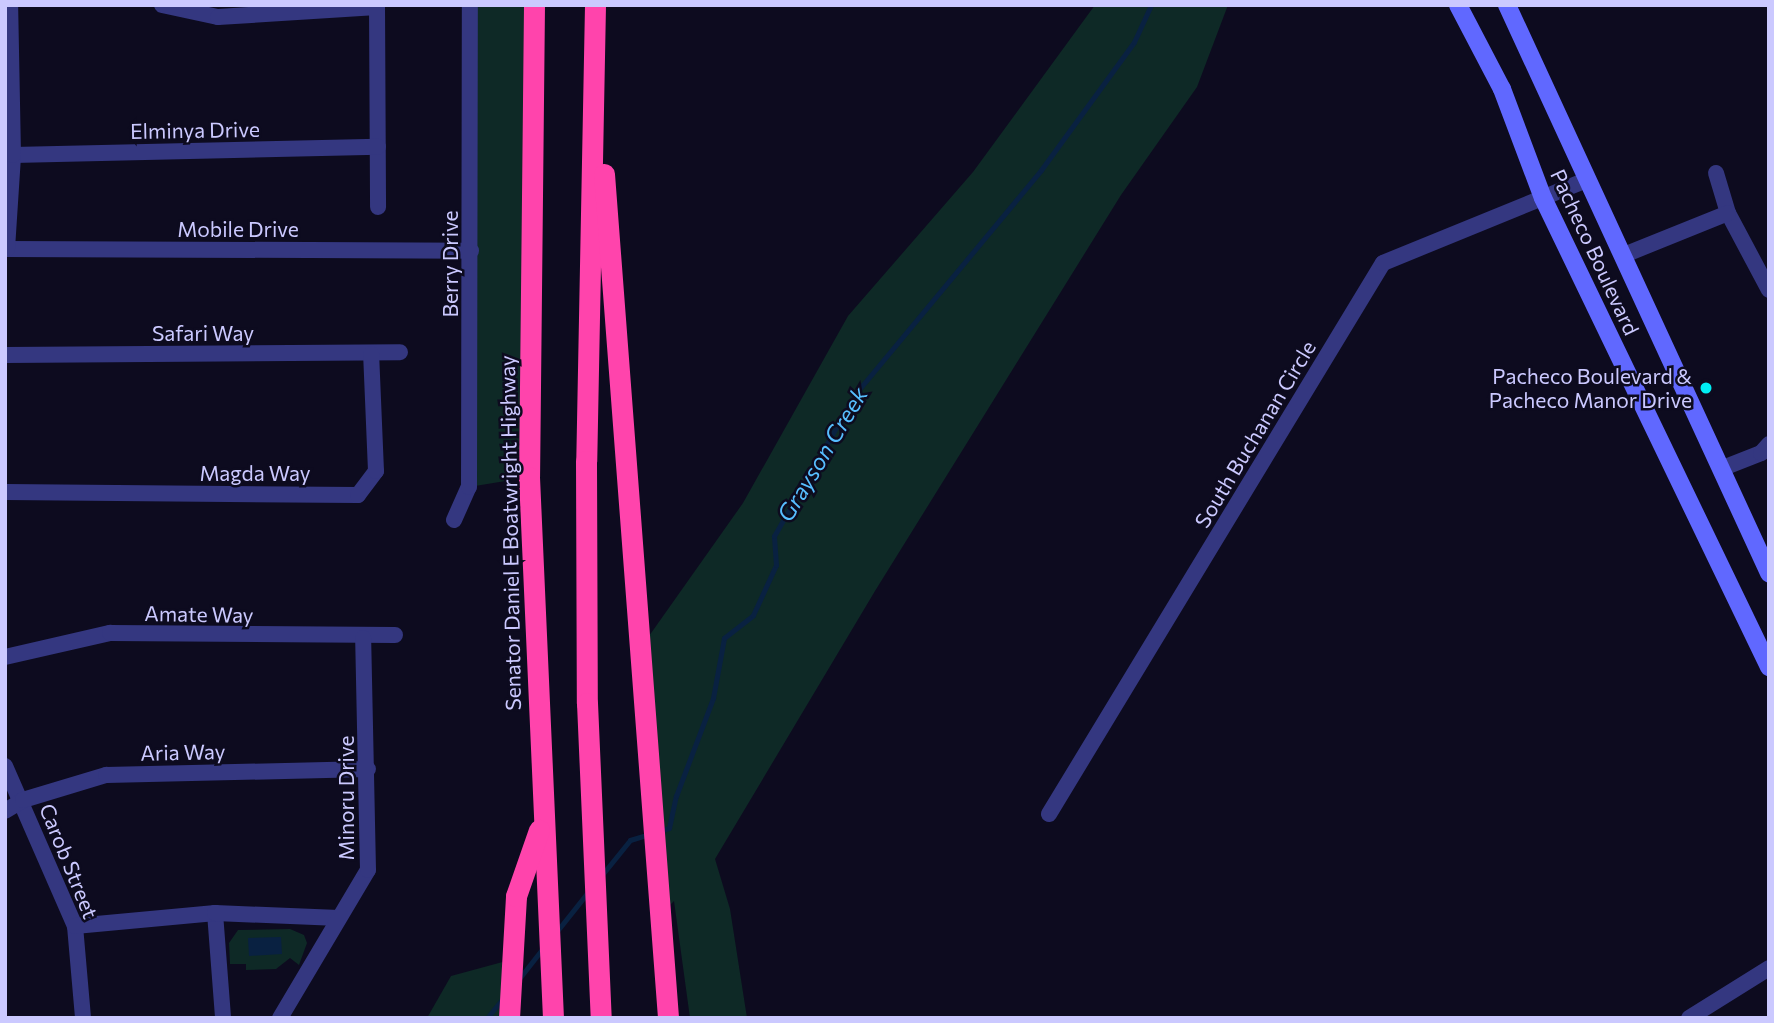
<!DOCTYPE html>
<html>
<head>
<meta charset="utf-8">
<style>
	body { margin:0 }
	#map { position:relative; width:1774px; height:1023px; overflow:hidden; background:#0d0b1f; font-family:Commissioner,sans-serif }
	div>[style] { position:absolute }
	.green>* { inset:0; background:#0e2926 }
	.water>* { inset:0; background:#092141 }
	.stream>* { height:5px; margin:-2.5px; padding:0 2.5px; transform-origin:2.5px; border-radius:2.5px; background:#092141 }
	.minor>* { height:16px; margin:-8px; padding:0 8px; transform-origin:8px; border-radius:8px; background:#343780 }
	.secondary>* { height:18px; margin:-9px; padding:0 9px; transform-origin:9px; border-radius:9px; background:#6068ff }
	.motorway>* { height:21px; margin:-10.5px; padding:0 10.5px; transform-origin:10.5px; border-radius:10.5px; background:#ff44ac }
	.dots>* { width:19px; height:19px; translate:-50% -50%; box-sizing:border-box; border:4px solid #0d0b1f; border-radius:50% }
	span { translate:-50% -50%; white-space:nowrap; text-align:center; line-height:1.15; -webkit-text-stroke:5px #0d0b1f; paint-order:stroke }
	.street-label { font-size:21px; color:#cbc9ff }
	.poi-label { font-size:21px; color:#cbc9ff }
	.right { translate:-100% -50%; text-align:right }
	.water-label { font-size:23px; color:#57beff; font-style:italic }
	.frame { position:absolute; inset:0; border:7px solid #cbc9ff; pointer-events:none }
</style>
</head>
<body>
<div id="map">
	<div class="green">
		<i style="clip-path:polygon(470px 5px,534px 5px,529px 477px,469px 487px)"></i>
		<i style="clip-path:polygon(1095px 5px,1228px 5px,1197px 87px,1121px 195px,875px 591px,715px 859px,730px 909px,747px 1018px,690px 1018px,674px 901px,660px 915px,637px 653px,743px 503px,848px 316px,973px 172px)"></i>
		<i style="clip-path:polygon(290px 929px,304px 935px,307px 943px,299px 965px,290px 958px,276px 969px,246px 970px,246px 964px,230px 964px,229px 943px,238px 930px)"></i>
		<i style="clip-path:polygon(510px 960px,509px 1018px,427px 1018px,451px 976px)"></i>
	</div>
	<div class="water">
		<i style="clip-path:polygon(281px 937px,282px 954px,249px 956px,248px 938px)"></i>
	</div>
	<div class="stream">
		<i style="left:659px;top:831px;width:10px;rotate:-17deg"></i>
		<i style="left:669px;top:828px;width:33px;rotate:-78deg"></i>
		<i style="left:676px;top:796px;width:105px;rotate:-69.3deg"></i>
		<i style="left:713px;top:698px;width:61px;rotate:-79.6deg"></i>
		<i style="left:724px;top:638px;width:37px;rotate:-38deg"></i>
		<i style="left:753px;top:615px;width:55px;rotate:-65.3deg"></i>
		<i style="left:776px;top:565px;width:29px;rotate:-94deg"></i>
		<i style="left:774px;top:536px;width:165px;rotate:-60.2deg"></i>
		<i style="left:856px;top:393px;width:290px;rotate:-50.3deg"></i>
		<i style="left:1041px;top:170px;width:158px;rotate:-54deg"></i>
		<i style="left:1134px;top:42px;width:41px;rotate:-65.3deg"></i>
		<i style="left:601px;top:876px;width:46px;rotate:-51.1deg"></i>
		<i style="left:630px;top:840px;width:21px;rotate:-17deg"></i>
		<i style="left:557px;top:931px;width:50px;rotate:-51.5deg"></i>
		<i style="left:518px;top:980px;width:39px;rotate:-52deg"></i>
		<i style="left:487px;top:1018px;width:26px;rotate:-51deg"></i>
	</div>
	<div class="minor">
		<i style="left:162px;top:5px;width:57px;rotate:12.1deg"></i>
		<i style="left:218px;top:17px;width:159px;rotate:-3.6deg"></i>
		<i style="left:377px;top:5px;width:202px;rotate:89.7deg"></i>
		<i style="left:13px;top:155px;width:365px;rotate:-1.3deg"></i>
		<i style="left:1716px;top:173px;width:42px;rotate:73.3deg"></i>
		<i style="left:1728px;top:213px;width:87px;rotate:62deg"></i>
		<i style="left:5px;top:249px;width:466px;rotate:0.2deg"></i>
		<i style="left:7px;top:249px;width:94px;rotate:-86.3deg"></i>
		<i style="left:13px;top:155px;width:150px;rotate:-91.1deg"></i>
		<i style="left:1624px;top:255px;width:112px;rotate:-22deg"></i>
		<i style="left:5px;top:355px;width:395px;rotate:-0.4deg"></i>
		<i style="left:1723px;top:468px;width:41px;rotate:-21.5deg"></i>
		<i style="left:1761px;top:453px;width:12px;rotate:-48deg"></i>
		<i style="left:5px;top:492px;width:353px;rotate:0.5deg"></i>
		<i style="left:358px;top:495px;width:30px;rotate:-53deg"></i>
		<i style="left:376px;top:471px;width:117px;rotate:-92.4deg"></i>
		<i style="left:454px;top:520px;width:36px;rotate:-66deg"></i>
		<i style="left:469px;top:487px;width:482px;rotate:-89.9deg"></i>
		<i style="left:5px;top:657px;width:108px;rotate:-12.9deg"></i>
		<i style="left:110px;top:633px;width:285px;rotate:0.4deg"></i>
		<i style="left:5px;top:766px;width:175px;rotate:66.4deg"></i>
		<i style="left:75px;top:926px;width:92px;rotate:85deg"></i>
		<i style="left:5px;top:811px;width:21px;rotate:-31deg"></i>
		<i style="left:23px;top:800px;width:87px;rotate:-16.8deg"></i>
		<i style="left:106px;top:775px;width:262px;rotate:-1.3deg"></i>
		<i style="left:1049px;top:814px;width:644px;rotate:-58.78deg"></i>
		<i style="left:1383px;top:263px;width:219px;rotate:-22.2deg"></i>
		<i style="left:215px;top:913px;width:105px;rotate:85.6deg"></i>
		<i style="left:75px;top:926px;width:141px;rotate:-5.3deg"></i>
		<i style="left:215px;top:913px;width:124px;rotate:2.3deg"></i>
		<i style="left:280px;top:1018px;width:172px;rotate:-59.3deg"></i>
		<i style="left:368px;top:870px;width:232px;rotate:-91.2deg"></i>
		<i style="left:1689px;top:1018px;width:94px;rotate:-32deg"></i>
	</div>
	<div class="secondary">
		<i style="left:1458px;top:5px;width:95px;rotate:62.4deg"></i>
		<i style="left:1502px;top:89px;width:116px;rotate:69.4deg"></i>
		<i style="left:1543px;top:198px;width:521px;rotate:64.27deg"></i>
		<i style="left:1507px;top:5px;width:626px;rotate:65.24deg"></i>
	</div>
	<div class="motorway">
		<i style="left:534px;top:5px;width:472px;rotate:90.6deg"></i>
		<i style="left:529px;top:477px;width:542px;rotate:87.46deg"></i>
		<i style="left:595px;top:5px;width:456px;rotate:91.1deg"></i>
		<i style="left:586px;top:461px;width:242px;rotate:89.8deg"></i>
		<i style="left:587px;top:703px;width:315px;rotate:87.5deg"></i>
		<i style="left:604px;top:174px;width:846px;rotate:85.66deg"></i>
		<i style="left:509px;top:1018px;width:122px;rotate:-86.7deg"></i>
		<i style="left:516px;top:896px;width:70px;rotate:-70.8deg"></i>
	</div>
	<div class="dots">
		<i style="left:1706px;top:388px;background:#00eef4"></i>
	</div>
	<div class="street-label">
		<span style="left:195px;top:130px;rotate:-1deg">Elminya Drive</span>
		<span style="left:238px;top:229px">Mobile Drive</span>
		<span style="left:1595px;top:252px;rotate:65deg">Pacheco Boulevard</span>
		<span style="left:450px;top:264px;rotate:-90deg">Berry Drive</span>
		<span style="left:203px;top:333px">Safari Way</span>
		<span style="left:1255px;top:434px;rotate:-59deg">South Buchanan Circle</span>
		<span style="left:255px;top:473px">Magda Way</span>
		<span style="left:510px;top:533px;rotate:-91deg">Senator Daniel E Boatwright Highway</span>
		<span style="left:199px;top:614px;rotate:1deg">Amate Way</span>
		<span style="left:183px;top:752px;rotate:-1deg">Aria Way</span>
		<span style="left:346px;top:798px;rotate:-90deg">Minoru Drive</span>
		<span style="left:69px;top:861px;rotate:68deg">Carob Street</span>
	</div>
	<div class="poi-label">
		<span class="right" style="left:1692px;top:388px">Pacheco Boulevard &amp;<br>Pacheco Manor Drive</span>
	</div>
	<div class="water-label">
		<span style="left:822px;top:454px;rotate:-59deg">Grayson Creek</span>
	</div>
	<div class="frame"></div>
</div>
</body>
</html>
